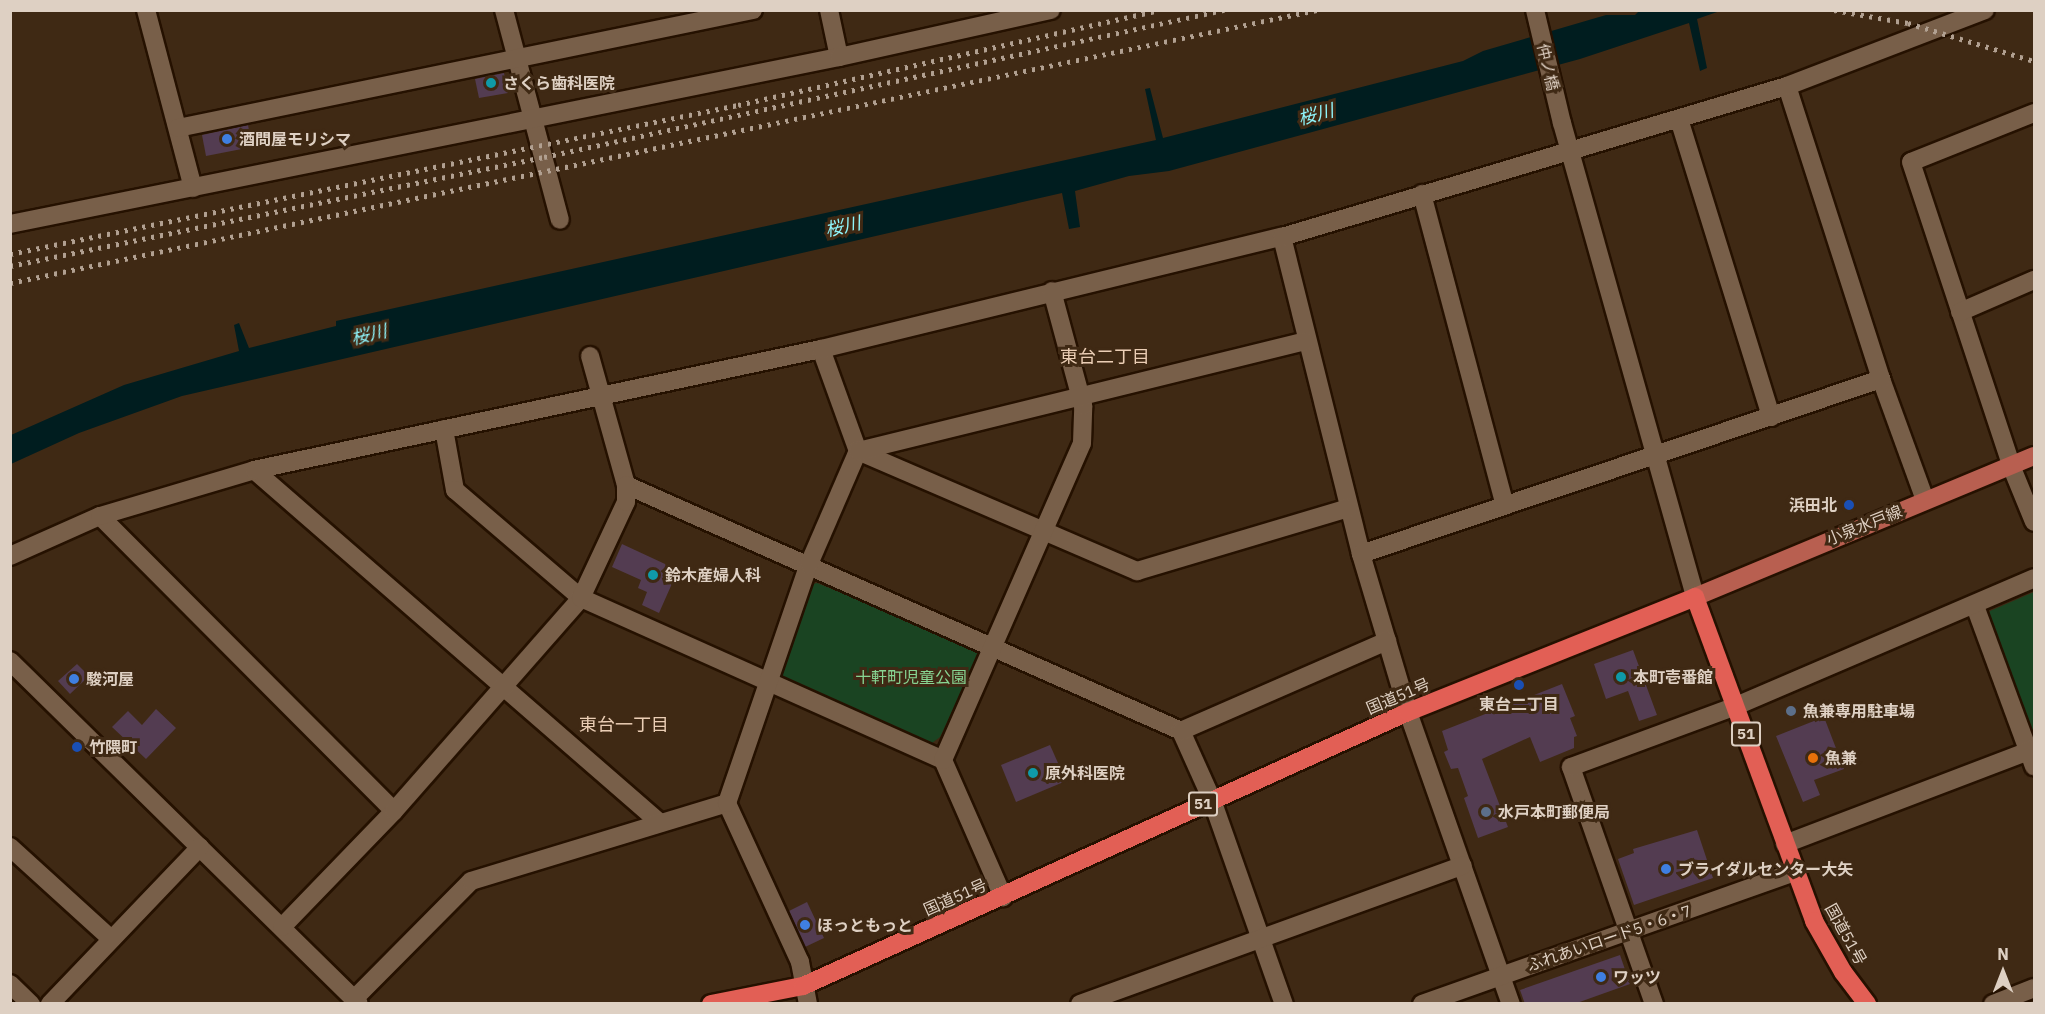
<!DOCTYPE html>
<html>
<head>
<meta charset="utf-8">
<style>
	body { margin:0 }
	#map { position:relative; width:2045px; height:1014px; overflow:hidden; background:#3f2914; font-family:"IBM Plex Sans","Noto Sans JP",sans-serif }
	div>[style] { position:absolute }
	.green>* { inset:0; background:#1a4422 }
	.water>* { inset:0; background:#001d1f }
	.building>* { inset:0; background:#533c51 }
	.roads { filter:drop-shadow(2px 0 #251100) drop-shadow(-2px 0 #251100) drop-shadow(0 2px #251100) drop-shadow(0 -2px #251100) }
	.minor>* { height:18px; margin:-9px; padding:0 9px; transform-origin:9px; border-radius:9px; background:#785f49 }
	.major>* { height:18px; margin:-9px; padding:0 9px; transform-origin:9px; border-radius:9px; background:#b85f50 }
	.highway>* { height:18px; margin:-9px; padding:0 9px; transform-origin:9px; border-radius:9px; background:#e25f55 }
	.rail>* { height:4.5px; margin-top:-2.25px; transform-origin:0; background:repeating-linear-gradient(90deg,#b1a091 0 3px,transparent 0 9px) }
	.dots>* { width:16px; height:16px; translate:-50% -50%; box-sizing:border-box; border:3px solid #3f2914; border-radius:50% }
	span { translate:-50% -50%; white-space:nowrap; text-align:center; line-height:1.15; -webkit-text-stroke:6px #3f2914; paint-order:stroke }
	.shield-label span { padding:2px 4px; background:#3f2914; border:2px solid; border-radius:4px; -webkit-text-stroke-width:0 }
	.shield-label { font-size:15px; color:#ded0c3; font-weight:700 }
	.street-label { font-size:16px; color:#ded0c3 }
	.poi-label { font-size:16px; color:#ded0c3; font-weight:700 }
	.left { translate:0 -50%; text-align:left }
	.right { translate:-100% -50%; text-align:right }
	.park-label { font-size:16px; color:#87d492 }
	.water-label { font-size:18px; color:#8ef4fa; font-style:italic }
	.neighbourhood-label { font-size:18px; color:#ebceb5 }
	.frame { position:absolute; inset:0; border:12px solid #ded0c3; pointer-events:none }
	.north { position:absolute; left:1973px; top:942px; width:60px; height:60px; -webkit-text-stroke:4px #3f2914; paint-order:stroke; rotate:0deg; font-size:16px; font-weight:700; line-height:24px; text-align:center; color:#ded0c3 }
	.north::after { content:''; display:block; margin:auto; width:21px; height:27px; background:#ded0c3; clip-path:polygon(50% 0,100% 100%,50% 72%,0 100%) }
</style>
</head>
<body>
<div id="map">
	<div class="green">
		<i style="clip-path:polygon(817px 583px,982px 650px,940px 737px,932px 743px,783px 677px,781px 672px,810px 585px)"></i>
		<i style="clip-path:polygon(2034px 592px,2034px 736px,1987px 618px,1990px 611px)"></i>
	</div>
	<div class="water">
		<i style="clip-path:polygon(1640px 10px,1720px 11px,1697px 19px,1707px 68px,1700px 71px,1689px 23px,1580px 59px,1169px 171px,1129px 176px,1075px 191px,1080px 227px,1069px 229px,1062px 193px,182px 396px,79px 433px,11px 464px,11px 435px,124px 385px,239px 351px,234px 325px,239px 323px,249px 348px,336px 326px,336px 321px,1156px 140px,1145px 89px,1150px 88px,1163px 138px,1463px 61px,1483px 51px,1606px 15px,1635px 15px)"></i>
	</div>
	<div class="building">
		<i style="clip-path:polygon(504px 73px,508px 93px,479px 98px,475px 79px)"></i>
		<i style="clip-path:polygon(248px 125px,252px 147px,206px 156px,202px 135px)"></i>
		<i style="clip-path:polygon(622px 544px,678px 570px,659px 613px,642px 605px,647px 592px,638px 588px,641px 580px,612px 567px)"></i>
		<i style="clip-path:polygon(1633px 650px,1657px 715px,1639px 721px,1628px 691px,1606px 699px,1594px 664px)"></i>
		<i style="clip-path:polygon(77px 664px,89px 676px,70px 694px,58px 681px)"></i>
		<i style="clip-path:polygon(1562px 684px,1575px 716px,1570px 718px,1577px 736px,1574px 737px,1574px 748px,1540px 762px,1530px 737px,1482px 759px,1508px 827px,1478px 838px,1464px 798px,1468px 796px,1458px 768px,1451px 769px,1444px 752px,1448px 750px,1442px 731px)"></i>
		<i style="clip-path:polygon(156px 709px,176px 728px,146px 759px,112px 727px,128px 711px,142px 725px)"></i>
		<i style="clip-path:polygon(1824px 717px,1844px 769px,1814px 780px,1820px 795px,1803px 802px,1776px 736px)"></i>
		<i style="clip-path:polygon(1050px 745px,1066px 781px,1016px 802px,1001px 765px)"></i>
		<i style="clip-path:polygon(1697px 830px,1713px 878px,1634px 905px,1618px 859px,1634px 853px,1633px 849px)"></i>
		<i style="clip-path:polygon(807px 902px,824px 938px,805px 947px,789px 911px)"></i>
		<i style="clip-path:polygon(1620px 955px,1630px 984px,1574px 1004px,1525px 1004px,1520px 990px)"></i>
	</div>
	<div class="roads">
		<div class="minor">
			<i style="left:146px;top:10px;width:184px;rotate:75.2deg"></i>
			<i style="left:504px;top:10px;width:217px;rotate:75.1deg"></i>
			<i style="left:829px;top:10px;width:48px;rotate:78deg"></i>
			<i style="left:1535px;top:10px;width:116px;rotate:76.6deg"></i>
			<i style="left:1562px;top:123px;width:492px;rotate:74.3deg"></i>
			<i style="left:1787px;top:86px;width:308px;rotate:72.2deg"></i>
			<i style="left:1881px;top:379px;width:129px;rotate:70deg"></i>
			<i style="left:2034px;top:113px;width:132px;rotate:158.3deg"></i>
			<i style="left:1911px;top:162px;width:322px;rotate:71.7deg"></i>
			<i style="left:2012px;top:468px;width:58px;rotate:67.8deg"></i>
			<i style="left:1679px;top:119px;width:312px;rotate:72.8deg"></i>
			<i style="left:178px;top:128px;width:587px;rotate:-11.6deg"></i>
			<i style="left:1422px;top:194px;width:322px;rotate:75.1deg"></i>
			<i style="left:10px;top:224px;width:846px;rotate:-11.39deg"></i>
			<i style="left:839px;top:57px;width:217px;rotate:-12.5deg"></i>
			<i style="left:1282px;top:237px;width:327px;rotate:76deg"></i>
			<i style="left:1361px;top:554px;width:165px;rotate:73.4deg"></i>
			<i style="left:1408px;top:712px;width:310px;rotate:70.6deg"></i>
			<i style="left:1960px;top:312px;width:81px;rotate:-23.4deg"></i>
			<i style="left:821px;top:349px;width:109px;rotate:70.1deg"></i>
			<i style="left:858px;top:451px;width:304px;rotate:23.3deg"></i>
			<i style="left:1137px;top:571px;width:220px;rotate:-16.6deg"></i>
			<i style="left:590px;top:356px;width:134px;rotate:74.4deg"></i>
			<i style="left:626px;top:485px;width:607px;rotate:23.9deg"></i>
			<i style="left:1181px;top:731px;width:76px;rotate:65.8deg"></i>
			<i style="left:1212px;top:800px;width:216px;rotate:70.6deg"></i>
			<i style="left:444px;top:429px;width:62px;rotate:79.8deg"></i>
			<i style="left:455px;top:490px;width:166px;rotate:40.6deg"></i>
			<i style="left:581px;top:598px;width:397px;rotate:24.1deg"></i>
			<i style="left:943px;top:760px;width:150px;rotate:66.3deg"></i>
			<i style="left:254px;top:470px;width:537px;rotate:41deg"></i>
			<i style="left:100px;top:516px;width:416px;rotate:45.1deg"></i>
			<i style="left:1361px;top:554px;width:549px;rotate:-18.6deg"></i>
			<i style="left:10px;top:556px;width:98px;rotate:-24deg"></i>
			<i style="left:100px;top:516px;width:161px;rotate:-16.6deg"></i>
			<i style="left:254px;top:470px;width:580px;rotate:-12.05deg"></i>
			<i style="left:821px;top:349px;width:474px;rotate:-13.7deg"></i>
			<i style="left:1282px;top:237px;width:527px;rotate:-16.65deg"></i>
			<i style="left:1787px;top:86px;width:212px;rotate:-21deg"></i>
			<i style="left:1975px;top:606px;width:171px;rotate:69.8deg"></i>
			<i style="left:10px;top:661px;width:489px;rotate:44.5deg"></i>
			<i style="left:1181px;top:731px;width:225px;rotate:-23.6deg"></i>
			<i style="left:943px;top:760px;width:346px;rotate:-66.3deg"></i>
			<i style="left:1082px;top:443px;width:37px;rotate:-88deg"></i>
			<i style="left:1083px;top:406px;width:119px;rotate:-105.1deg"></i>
			<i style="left:1785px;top:844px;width:267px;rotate:-20.9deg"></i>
			<i style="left:10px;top:847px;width:137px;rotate:42.3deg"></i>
			<i style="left:282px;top:927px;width:161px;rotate:-46deg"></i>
			<i style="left:394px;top:811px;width:283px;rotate:-48.7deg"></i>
			<i style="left:581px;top:598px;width:106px;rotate:-64.9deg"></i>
			<i style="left:626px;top:502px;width:17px;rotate:-90deg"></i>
			<i style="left:10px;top:984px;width:29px;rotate:44deg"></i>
			<i style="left:354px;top:999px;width:166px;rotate:-45.2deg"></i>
			<i style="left:471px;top:881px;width:268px;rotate:-16.9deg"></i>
			<i style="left:50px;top:1004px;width:217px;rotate:-46.3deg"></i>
			<i style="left:808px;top:1004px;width:43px;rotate:-100.8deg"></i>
			<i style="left:800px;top:962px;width:175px;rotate:-114.7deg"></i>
			<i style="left:727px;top:803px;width:253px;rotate:-71.1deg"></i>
			<i style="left:809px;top:564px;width:123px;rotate:-66.6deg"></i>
			<i style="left:858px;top:451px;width:460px;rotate:-13.8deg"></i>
			<i style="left:1080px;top:1004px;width:407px;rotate:-19.9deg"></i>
			<i style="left:1422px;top:1004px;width:396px;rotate:-19.5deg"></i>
			<i style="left:1654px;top:1004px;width:251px;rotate:-109.3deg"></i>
			<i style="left:1571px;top:767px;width:176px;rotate:-20.3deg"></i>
			<i style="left:1736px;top:706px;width:324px;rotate:-23.2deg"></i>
			<i style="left:1993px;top:1004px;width:44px;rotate:-21.3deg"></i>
		</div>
		<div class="major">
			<i style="left:1695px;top:597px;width:367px;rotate:-22.6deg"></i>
		</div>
		<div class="highway">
			<i style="left:711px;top:1004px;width:94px;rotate:-11.1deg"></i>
			<i style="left:803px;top:986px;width:664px;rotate:-24.37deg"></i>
			<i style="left:1408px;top:712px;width:309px;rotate:-21.8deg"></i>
			<i style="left:1695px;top:597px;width:345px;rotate:69.8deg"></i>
			<i style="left:1814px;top:921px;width:59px;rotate:60.4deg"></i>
			<i style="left:1843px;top:972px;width:40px;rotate:53deg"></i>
		</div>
	</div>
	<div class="rail">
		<i style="left:1834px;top:10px;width:75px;rotate:10deg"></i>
		<i style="left:1908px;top:23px;width:132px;rotate:16.8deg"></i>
		<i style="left:10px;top:254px;width:743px;rotate:-11.57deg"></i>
		<i style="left:738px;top:105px;width:431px;rotate:-12.7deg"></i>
		<i style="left:10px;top:266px;width:545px;rotate:-11.54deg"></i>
		<i style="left:544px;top:157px;width:696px;rotate:-12.2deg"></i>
		<i style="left:10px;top:283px;width:1335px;rotate:-11.8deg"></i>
	</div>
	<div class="dots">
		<i style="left:491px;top:83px;background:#0f9aa8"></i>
		<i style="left:227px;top:139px;background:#3f7fe0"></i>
		<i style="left:1849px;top:505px;background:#1a4fb4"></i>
		<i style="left:653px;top:575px;background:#0f9aa8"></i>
		<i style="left:1621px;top:677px;background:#0f9aa8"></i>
		<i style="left:74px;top:679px;background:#3f7fe0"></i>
		<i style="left:1519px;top:685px;background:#1a4fb4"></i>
		<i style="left:1791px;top:711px;background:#5c6f8a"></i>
		<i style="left:77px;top:747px;background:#1a4fb4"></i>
		<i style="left:1813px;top:758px;background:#e8710a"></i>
		<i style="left:1033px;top:773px;background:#0f9aa8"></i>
		<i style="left:1486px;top:812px;background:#5c6f8a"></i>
		<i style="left:1666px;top:869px;background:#3f7fe0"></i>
		<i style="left:805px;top:925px;background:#3f7fe0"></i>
		<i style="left:1601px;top:977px;background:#3f7fe0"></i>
	</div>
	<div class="shield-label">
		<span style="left:1746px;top:734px">51</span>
		<span style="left:1203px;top:804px">51</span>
	</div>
	<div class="street-label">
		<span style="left:1548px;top:67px;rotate:77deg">仲ノ橋</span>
		<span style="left:1864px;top:525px;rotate:-22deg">小泉水戸線</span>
		<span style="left:1398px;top:696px;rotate:-23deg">国道51号</span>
		<span style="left:955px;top:897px;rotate:-24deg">国道51号</span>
		<span style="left:1846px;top:934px;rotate:61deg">国道51号</span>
		<span style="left:1609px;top:938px;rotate:-19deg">ふれあいロード5・6・7</span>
	</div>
	<div class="poi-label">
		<span class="left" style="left:503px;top:83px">さくら歯科医院</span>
		<span class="left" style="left:239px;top:139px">酒問屋モリシマ</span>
		<span class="right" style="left:1837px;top:505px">浜田北</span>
		<span class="left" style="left:665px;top:575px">鈴木産婦人科</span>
		<span class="left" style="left:1633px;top:677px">本町壱番館</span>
		<span class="left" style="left:86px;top:679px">駿河屋</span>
		<span style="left:1519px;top:704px">東台二丁目</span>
		<span class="left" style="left:1803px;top:711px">魚兼専用駐車場</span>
		<span class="left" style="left:89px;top:747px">竹隈町</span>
		<span class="left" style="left:1825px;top:758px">魚兼</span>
		<span class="left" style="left:1045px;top:773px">原外科医院</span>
		<span class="left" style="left:1498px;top:812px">水戸本町郵便局</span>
		<span class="left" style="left:1678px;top:869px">ブライダルセンター大矢</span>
		<span class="left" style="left:817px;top:925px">ほっともっと</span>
		<span class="left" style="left:1613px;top:977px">ワッツ</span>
	</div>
	<div class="park-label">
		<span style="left:911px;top:677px">十軒町児童公園</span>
	</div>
	<div class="water-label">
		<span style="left:1316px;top:115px;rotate:-15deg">桜川</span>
		<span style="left:843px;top:227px;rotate:-13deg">桜川</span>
		<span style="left:369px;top:335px;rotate:-13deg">桜川</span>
	</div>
	<div class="neighbourhood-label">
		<span style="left:1105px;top:357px">東台二丁目</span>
		<span style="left:624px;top:725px">東台一丁目</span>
	</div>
	<div class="frame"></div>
	<div class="north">N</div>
</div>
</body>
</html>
